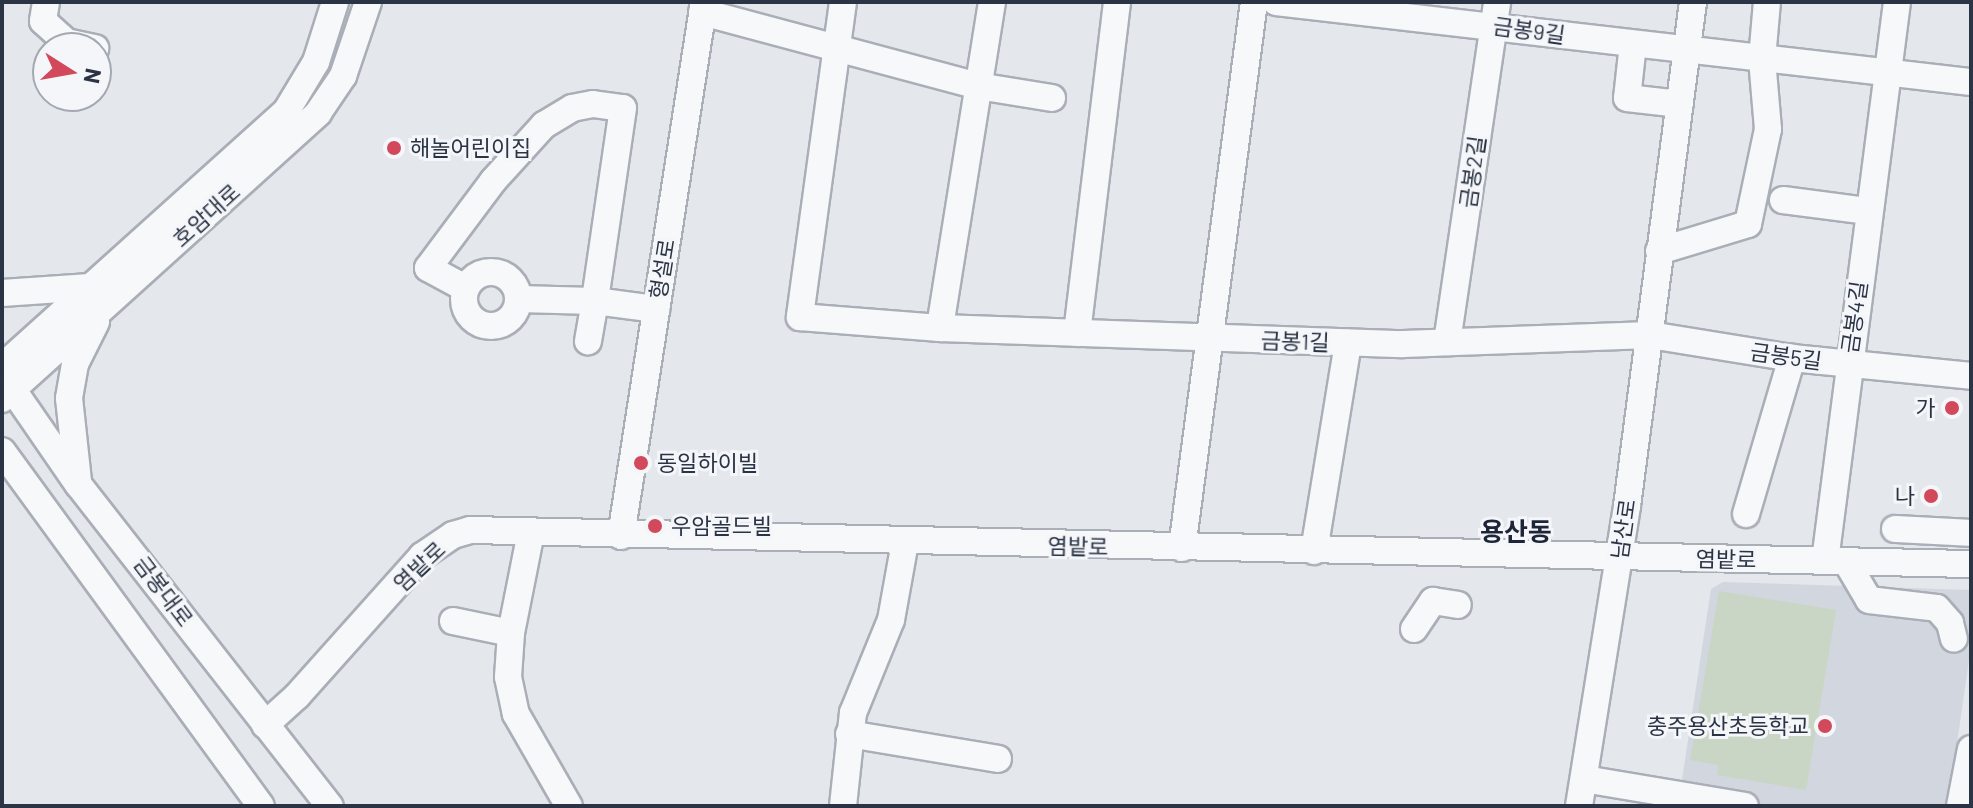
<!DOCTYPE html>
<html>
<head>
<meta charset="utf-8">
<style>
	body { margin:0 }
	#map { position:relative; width:1973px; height:808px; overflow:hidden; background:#e4e7ec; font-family:Barlow,"Noto Sans KR",sans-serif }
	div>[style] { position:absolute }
	.built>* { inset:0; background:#d2d6de }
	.green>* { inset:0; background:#c9d6c5 }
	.roads { filter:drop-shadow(2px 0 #a9aeb7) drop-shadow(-2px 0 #a9aeb7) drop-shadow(0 2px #a9aeb7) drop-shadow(0 -2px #a9aeb7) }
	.minor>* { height:26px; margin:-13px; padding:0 13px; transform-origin:13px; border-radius:13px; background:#f7f8fa }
	.minor>.ring { margin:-13px; padding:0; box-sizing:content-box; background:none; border:26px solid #f7f8fa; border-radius:50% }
	.dots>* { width:22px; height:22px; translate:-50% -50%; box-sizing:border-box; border:4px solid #f4f6f9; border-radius:50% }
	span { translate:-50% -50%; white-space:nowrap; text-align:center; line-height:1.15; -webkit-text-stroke:6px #f4f6f9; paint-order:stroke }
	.street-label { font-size:22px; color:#2b3445 }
	.poi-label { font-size:22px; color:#2b3445 }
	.left { translate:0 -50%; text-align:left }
	.right { translate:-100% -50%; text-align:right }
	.quarter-label { font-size:26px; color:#1d2536; font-weight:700 }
	.frame { position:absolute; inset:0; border:4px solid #2b3445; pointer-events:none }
	.north { position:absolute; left:32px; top:32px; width:80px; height:80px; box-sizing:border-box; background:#f4f6f9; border:2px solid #a4a8b1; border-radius:50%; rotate:101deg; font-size:22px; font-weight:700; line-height:32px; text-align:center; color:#2b3445 }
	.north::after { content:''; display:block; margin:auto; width:28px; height:36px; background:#d1495b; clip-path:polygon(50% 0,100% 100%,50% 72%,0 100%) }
</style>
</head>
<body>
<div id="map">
	<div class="built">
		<i style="clip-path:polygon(1723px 582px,1969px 590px,1971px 646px,1948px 806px,1678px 806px,1711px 589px)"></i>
	</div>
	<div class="green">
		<i style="clip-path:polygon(1719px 591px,1836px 610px,1806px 790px,1717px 775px,1718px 765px,1690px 760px)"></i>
	</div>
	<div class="roads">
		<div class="minor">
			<i style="left:46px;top:2px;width:19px;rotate:99deg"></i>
			<i style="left:43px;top:21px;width:31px;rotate:42deg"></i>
			<i style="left:66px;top:42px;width:30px;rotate:12deg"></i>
			<i style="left:843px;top:2px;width:318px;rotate:97.8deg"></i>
			<i style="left:800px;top:317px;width:140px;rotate:4.5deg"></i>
			<i style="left:992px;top:2px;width:330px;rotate:99.1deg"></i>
			<i style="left:940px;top:328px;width:463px;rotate:2deg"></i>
			<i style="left:1403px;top:344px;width:247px;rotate:-2.1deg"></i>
			<i style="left:1650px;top:335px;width:144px;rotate:9.2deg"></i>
			<i style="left:1792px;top:358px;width:180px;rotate:5.7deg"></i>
			<i style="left:1276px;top:2px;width:700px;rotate:6.57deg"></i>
			<i style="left:702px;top:12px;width:286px;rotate:15deg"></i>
			<i style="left:978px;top:86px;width:75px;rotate:9.2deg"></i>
			<i style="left:1633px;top:44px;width:54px;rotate:96.3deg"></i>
			<i style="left:1627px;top:98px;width:53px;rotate:6.5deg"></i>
			<i style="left:1783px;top:200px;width:86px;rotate:7.4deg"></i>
			<i style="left:1659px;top:251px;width:93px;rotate:-16.9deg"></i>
			<i style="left:1748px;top:224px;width:97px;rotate:-78.1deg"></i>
			<i style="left:1768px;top:129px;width:70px;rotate:-94.9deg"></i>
			<i style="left:1762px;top:59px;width:57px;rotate:-85deg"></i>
			<i class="ring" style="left:464px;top:272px;width:28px;height:28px"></i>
			<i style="left:465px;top:288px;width:42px;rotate:-151.6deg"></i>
			<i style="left:428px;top:268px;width:109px;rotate:-53.2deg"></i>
			<i style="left:493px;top:181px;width:76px;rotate:-47.7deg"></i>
			<i style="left:544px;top:125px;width:33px;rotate:-31deg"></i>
			<i style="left:572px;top:108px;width:21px;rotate:-11deg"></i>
			<i style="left:593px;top:104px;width:30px;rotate:8deg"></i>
			<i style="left:623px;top:108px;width:195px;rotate:98.3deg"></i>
			<i style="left:595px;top:301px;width:62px;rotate:7.5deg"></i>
			<i style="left:2px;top:293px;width:88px;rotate:-3.9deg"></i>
			<i style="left:518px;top:299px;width:77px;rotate:1.5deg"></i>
			<i style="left:595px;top:301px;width:41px;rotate:99.9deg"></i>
			<i style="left:1077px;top:333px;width:333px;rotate:-83.1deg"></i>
			<i style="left:1447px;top:342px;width:344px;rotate:-81.6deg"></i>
			<i style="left:2px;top:367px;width:384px;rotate:-42deg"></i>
			<i style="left:287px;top:110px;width:56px;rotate:-58.9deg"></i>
			<i style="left:316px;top:62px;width:63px;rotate:-72.4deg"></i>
			<i style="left:2px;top:374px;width:134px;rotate:55.4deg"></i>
			<i style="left:78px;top:484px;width:409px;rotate:52deg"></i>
			<i style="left:2px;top:399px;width:426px;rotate:-42.1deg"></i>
			<i style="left:318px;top:113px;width:45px;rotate:-56deg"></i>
			<i style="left:343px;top:76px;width:78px;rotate:-71.3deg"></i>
			<i style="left:2px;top:451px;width:439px;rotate:53.9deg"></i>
			<i style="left:78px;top:481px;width:83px;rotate:-96.2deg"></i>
			<i style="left:69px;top:398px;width:35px;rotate:-80deg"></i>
			<i style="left:75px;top:364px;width:47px;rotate:-63.4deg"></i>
			<i style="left:1746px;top:514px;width:163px;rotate:-73.6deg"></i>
			<i style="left:1895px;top:529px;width:76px;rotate:3deg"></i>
			<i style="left:621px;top:536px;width:540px;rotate:-81.17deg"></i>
			<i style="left:1182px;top:548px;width:551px;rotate:-82.49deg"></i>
			<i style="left:1314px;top:551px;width:211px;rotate:-80.7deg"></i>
			<i style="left:1825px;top:561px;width:564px;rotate:-82.66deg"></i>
			<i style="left:1846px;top:561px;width:45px;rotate:59.5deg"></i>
			<i style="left:1869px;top:600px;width:68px;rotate:6.7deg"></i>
			<i style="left:1937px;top:608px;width:20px;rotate:49deg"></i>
			<i style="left:1950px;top:623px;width:16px;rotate:76deg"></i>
			<i style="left:453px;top:621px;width:59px;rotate:11.7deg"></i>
			<i style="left:511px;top:633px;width:103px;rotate:-78.8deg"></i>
			<i style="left:1414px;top:629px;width:34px;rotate:-56deg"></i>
			<i style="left:1433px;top:601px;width:25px;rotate:9deg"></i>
			<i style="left:511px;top:633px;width:44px;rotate:93.9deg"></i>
			<i style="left:508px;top:677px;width:38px;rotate:78deg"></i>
			<i style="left:516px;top:714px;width:106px;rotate:60.1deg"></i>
			<i style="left:265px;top:725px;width:43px;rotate:-42.2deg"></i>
			<i style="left:297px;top:696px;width:188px;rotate:-48.2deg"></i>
			<i style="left:422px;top:556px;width:37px;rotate:-34deg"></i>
			<i style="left:453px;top:535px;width:18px;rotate:-16deg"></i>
			<i style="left:470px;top:530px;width:1501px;rotate:1.3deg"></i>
			<i style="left:849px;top:734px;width:151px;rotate:9.5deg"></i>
			<i style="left:1584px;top:779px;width:163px;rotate:9.5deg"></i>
			<i style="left:843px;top:806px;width:94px;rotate:-83.9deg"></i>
			<i style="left:853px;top:713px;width:100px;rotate:-67.8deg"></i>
			<i style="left:891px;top:620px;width:79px;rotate:-79.8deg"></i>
			<i style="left:1579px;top:806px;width:304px;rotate:-80.9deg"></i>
			<i style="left:1627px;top:506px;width:508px;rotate:-82.54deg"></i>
			<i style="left:1960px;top:806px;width:58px;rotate:-79.1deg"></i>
		</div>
	</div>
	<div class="dots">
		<i style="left:394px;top:148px;background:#d1495b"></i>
		<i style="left:1952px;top:408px;background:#d1495b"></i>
		<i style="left:641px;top:463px;background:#d1495b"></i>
		<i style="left:1931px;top:496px;background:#d1495b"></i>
		<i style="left:655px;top:526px;background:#d1495b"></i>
		<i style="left:1825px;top:726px;background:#d1495b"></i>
	</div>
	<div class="street-label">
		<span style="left:1529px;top:30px;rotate:8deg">금봉9길</span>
		<span style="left:1472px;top:172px;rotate:-82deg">금봉2길</span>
		<span style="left:206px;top:215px;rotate:-42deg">호암대로</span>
		<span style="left:662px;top:269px;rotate:-81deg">형설로</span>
		<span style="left:1854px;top:317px;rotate:-82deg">금봉4길</span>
		<span style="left:1295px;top:341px;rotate:2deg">금봉1길</span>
		<span style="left:1786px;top:356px;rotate:8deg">금봉5길</span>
		<span style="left:1623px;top:529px;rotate:-82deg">남산로</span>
		<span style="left:1078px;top:546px;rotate:1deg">염밭로</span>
		<span style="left:1726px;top:559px;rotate:1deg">염밭로</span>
		<span style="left:419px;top:566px;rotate:-43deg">염밭로</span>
		<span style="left:164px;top:591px;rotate:53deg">금봉대로</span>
	</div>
	<div class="poi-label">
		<span class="left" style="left:410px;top:148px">해놀어린이집</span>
		<span class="right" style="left:1936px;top:408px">가</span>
		<span class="left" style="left:657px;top:463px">동일하이빌</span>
		<span class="right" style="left:1915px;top:496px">나</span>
		<span class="left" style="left:671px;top:526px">우암골드빌</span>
		<span class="right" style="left:1809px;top:726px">충주용산초등학교</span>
	</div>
	<div class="quarter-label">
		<span style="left:1516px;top:531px">용산동</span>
	</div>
	<div class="frame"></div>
	<div class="north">N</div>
</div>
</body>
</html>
